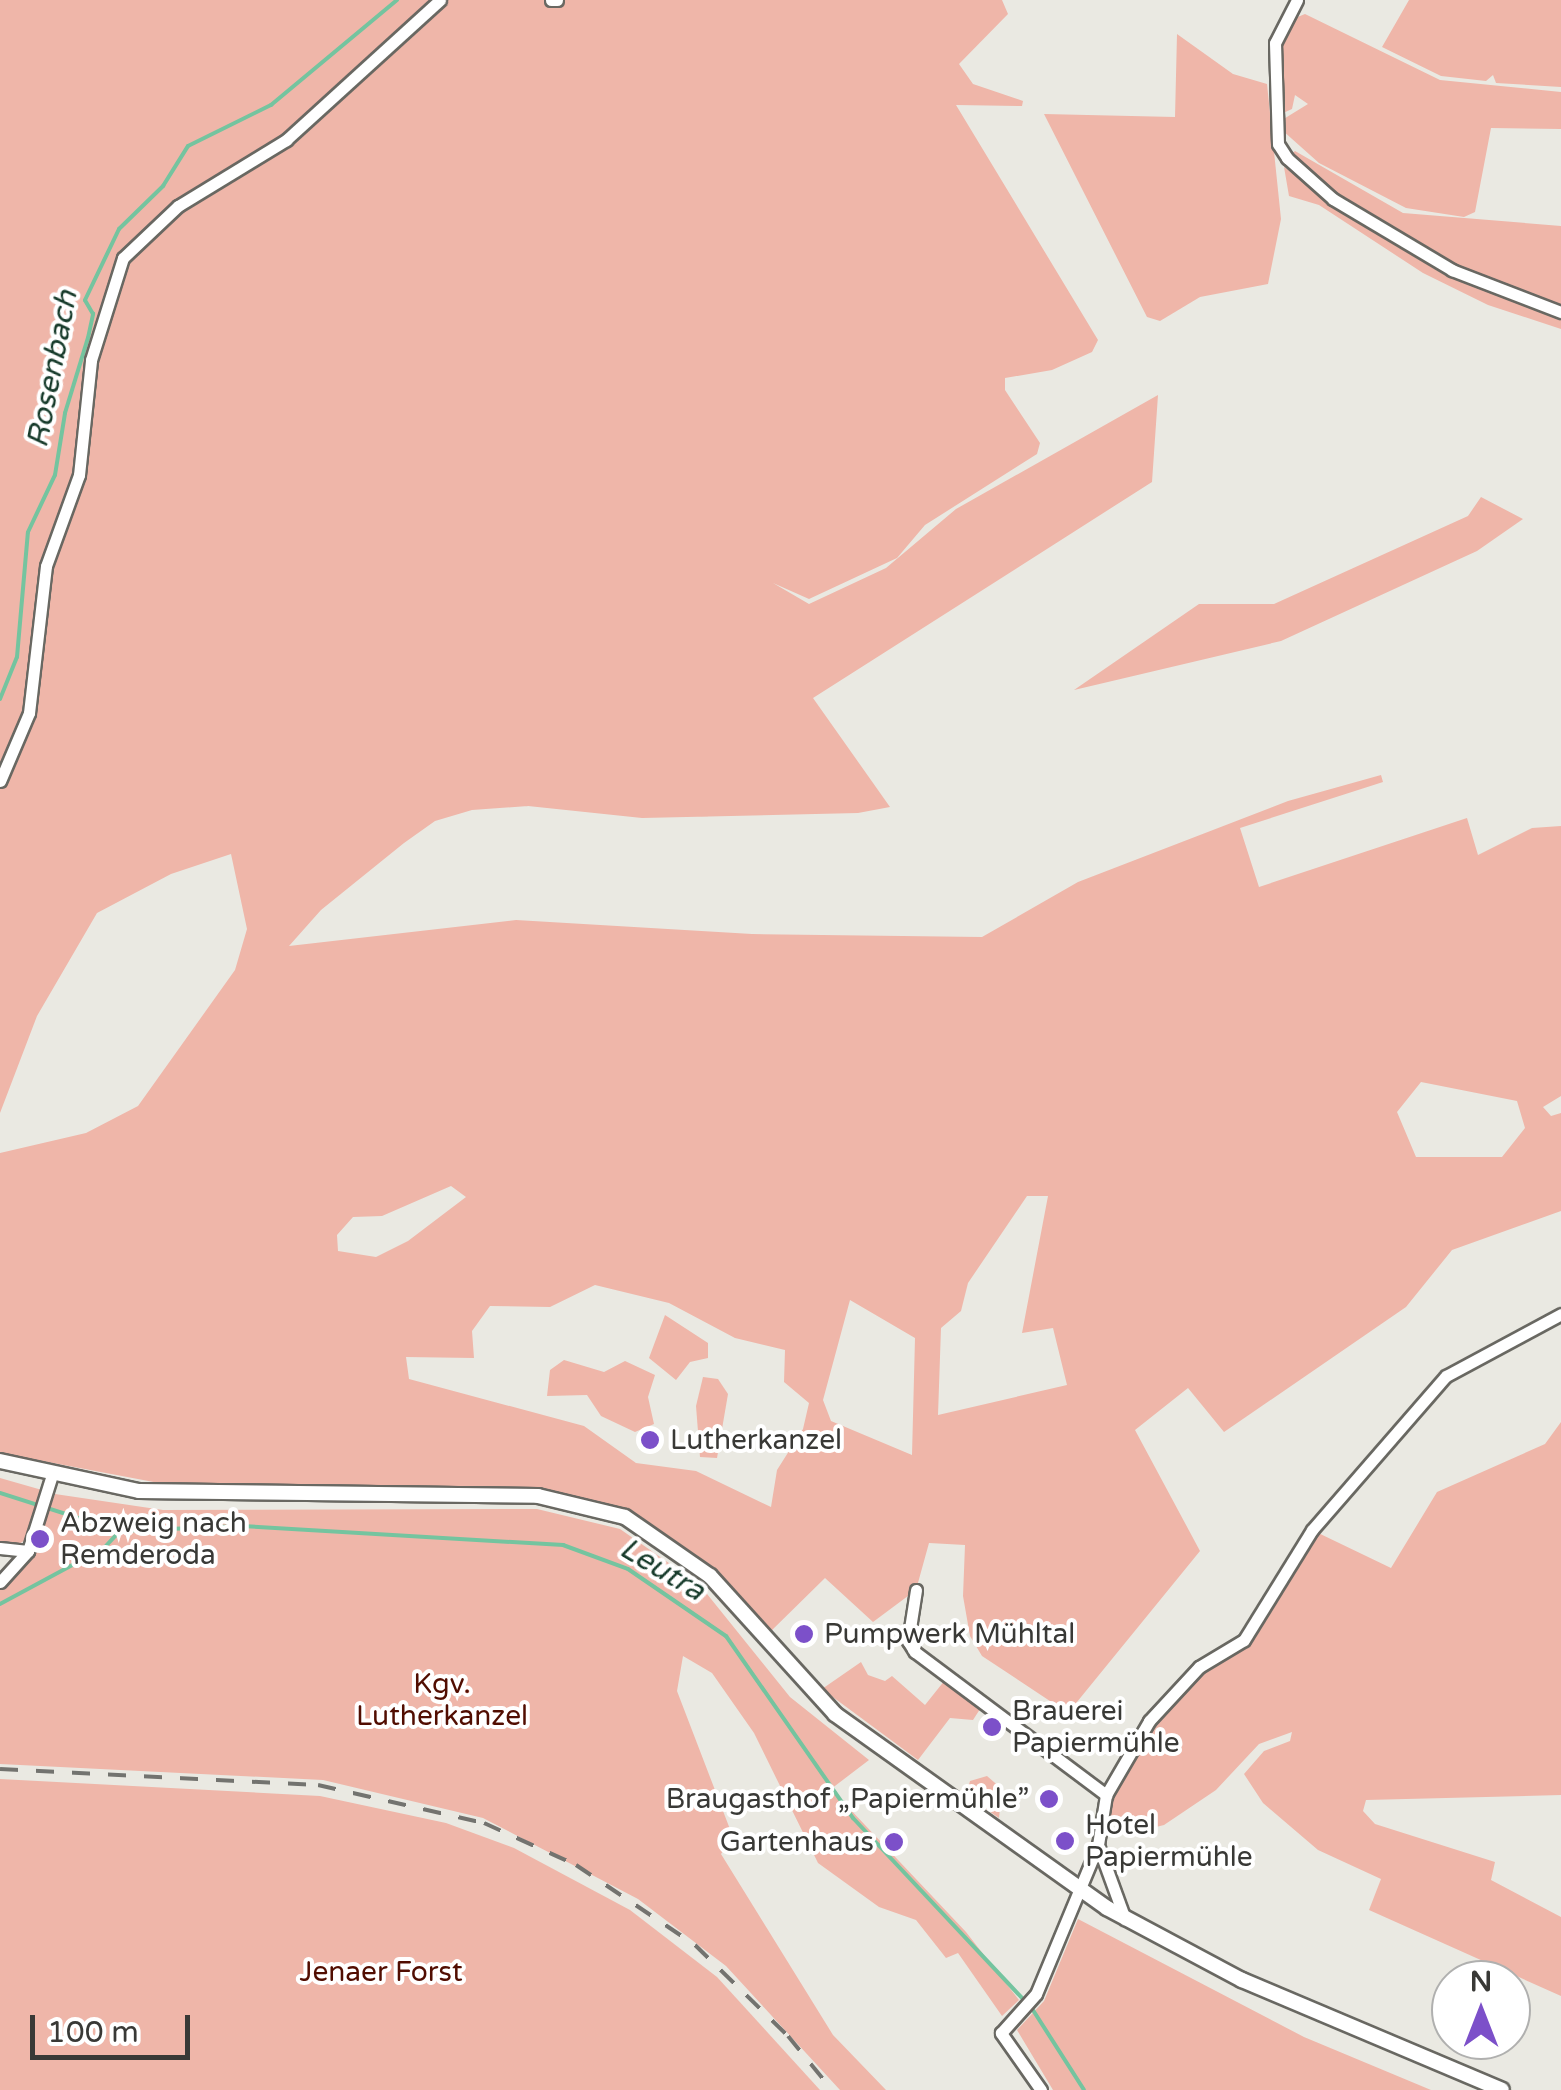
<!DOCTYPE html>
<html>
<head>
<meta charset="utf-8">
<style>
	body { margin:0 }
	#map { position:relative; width:1561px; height:2090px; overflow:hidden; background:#eae9e2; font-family:"Varela Round",sans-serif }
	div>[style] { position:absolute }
	.green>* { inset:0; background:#efb6a9 }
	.stream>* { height:4px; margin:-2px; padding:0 2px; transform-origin:2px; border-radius:2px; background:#74c49f }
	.roads { filter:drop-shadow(2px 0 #696862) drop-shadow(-2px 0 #696862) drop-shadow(0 2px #696862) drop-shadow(0 -2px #696862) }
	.minor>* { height:11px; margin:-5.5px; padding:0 5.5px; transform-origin:5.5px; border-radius:5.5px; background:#fff }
	.major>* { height:14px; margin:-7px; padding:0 7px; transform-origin:7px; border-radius:7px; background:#fff }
	.rail>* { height:4px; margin-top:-2px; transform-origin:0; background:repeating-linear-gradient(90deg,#73736f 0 18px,transparent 0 36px) }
	.dots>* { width:28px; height:28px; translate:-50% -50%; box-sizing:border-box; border:5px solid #fff; border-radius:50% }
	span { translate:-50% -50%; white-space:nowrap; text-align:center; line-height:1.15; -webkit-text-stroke:8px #fff; paint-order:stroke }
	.poi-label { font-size:28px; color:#393936 }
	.left { translate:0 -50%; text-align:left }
	.right { translate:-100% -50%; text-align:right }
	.park-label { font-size:28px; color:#510d01 }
	.water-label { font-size:30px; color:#173b2b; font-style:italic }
	.north { position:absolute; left:1431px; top:1960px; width:100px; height:100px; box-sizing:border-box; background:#fff; border:2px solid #b0b0af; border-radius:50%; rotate:0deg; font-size:28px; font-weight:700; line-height:40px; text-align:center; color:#393936 }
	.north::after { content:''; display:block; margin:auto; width:35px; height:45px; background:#7c50c9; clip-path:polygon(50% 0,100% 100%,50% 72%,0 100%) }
	.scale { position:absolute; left:30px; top:2015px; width:160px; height:45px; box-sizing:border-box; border:5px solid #393936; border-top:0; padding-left:12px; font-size:30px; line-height:35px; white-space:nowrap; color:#393936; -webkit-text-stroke:8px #fff; paint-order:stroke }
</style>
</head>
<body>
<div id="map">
	<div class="green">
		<i style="clip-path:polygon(evenodd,0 0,1002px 0,1008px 14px,959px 64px,973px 84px,1023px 101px,1022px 106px,956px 105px,1098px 340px,1092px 352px,1052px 370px,1005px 378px,1005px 390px,1040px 443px,1037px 454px,925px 525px,897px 558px,809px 599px,773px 583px,809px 604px,886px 568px,956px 509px,1158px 395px,1152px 482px,813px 698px,890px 807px,858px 813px,642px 818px,528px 806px,472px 810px,435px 821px,404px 843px,321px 910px,289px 946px,516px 920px,752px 934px,982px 937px,1078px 882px,1288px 801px,1381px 775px,1383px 782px,1240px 828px,1259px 887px,1467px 818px,1478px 855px,1532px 828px,1561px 826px,1561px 1096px,1543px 1107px,1551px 1116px,1561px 1113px,1561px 1211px,1452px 1250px,1406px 1307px,1224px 1432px,1188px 1388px,1135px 1430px,1200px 1551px,1068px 1713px,982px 1656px,970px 1636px,963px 1596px,965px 1545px,929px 1543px,916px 1590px,873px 1622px,825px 1578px,768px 1634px,712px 1570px,679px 1544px,628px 1514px,567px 1495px,159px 1483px,0 1453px,0 1153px,86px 1133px,138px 1106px,235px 970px,247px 929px,231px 854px,171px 874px,97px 913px,37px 1016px,0 1113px,0 0,1421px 1082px,1517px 1101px,1525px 1128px,1502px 1157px,1416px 1157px,1397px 1112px,1421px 1082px,0 0,451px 1186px,466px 1197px,408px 1241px,376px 1257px,338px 1251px,337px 1235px,353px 1217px,382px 1216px,451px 1186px,0 0,1027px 1196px,1048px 1196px,1022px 1333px,1053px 1328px,1067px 1385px,938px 1415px,941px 1328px,961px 1311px,968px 1283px,1027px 1196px,0 0,595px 1285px,669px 1303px,735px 1338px,785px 1350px,784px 1382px,809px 1403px,803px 1429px,777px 1470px,771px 1507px,696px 1471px,636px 1463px,584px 1426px,409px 1379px,406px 1357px,474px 1358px,472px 1331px,490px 1306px,550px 1307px,595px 1285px,0 0,850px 1300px,915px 1338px,912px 1455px,831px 1421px,823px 1400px,850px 1300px)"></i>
		<i style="clip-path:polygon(1409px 0,1561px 0,1561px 87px,1496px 83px,1493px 75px,1486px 81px,1441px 76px,1382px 47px)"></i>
		<i style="clip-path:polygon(1305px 14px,1440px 80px,1561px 92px,1561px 129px,1491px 128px,1475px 212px,1464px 217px,1406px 208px,1319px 163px,1282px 130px,1282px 120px,1308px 104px,1295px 95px,1292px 109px,1281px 114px,1281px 41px,1290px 20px)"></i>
		<i style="clip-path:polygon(1177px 34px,1233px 74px,1267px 84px,1281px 219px,1268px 284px,1200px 297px,1160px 321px,1147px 317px,1044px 114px,1175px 117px)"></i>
		<i style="clip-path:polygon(1295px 151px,1403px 213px,1561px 226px,1561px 308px,1455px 266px,1317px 183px,1289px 156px)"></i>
		<i style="clip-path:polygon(1284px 167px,1388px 237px,1561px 315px,1561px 329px,1488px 305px,1423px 273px,1319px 205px,1289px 196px)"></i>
		<i style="clip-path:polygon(1481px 497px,1523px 519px,1477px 551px,1281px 641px,1074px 690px,1199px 604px,1274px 604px,1468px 516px)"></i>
		<i style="clip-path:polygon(665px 1315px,708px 1343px,708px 1358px,690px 1362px,676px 1380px,649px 1358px)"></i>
		<i style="clip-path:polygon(564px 1360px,604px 1372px,625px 1361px,655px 1375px,648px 1397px,654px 1424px,635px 1432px,601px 1416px,587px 1395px,547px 1396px,550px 1370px)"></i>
		<i style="clip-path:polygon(703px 1377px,718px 1379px,728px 1394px,717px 1458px,700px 1457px,696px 1406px)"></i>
		<i style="clip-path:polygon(1561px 1422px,1561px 1795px,1366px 1800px,1363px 1811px,1375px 1824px,1495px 1862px,1491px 1880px,1561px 1917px,1561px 1996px,1369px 1910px,1381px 1879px,1318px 1850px,1263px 1803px,1244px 1774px,1264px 1751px,1290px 1741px,1292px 1732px,1259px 1744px,1216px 1790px,1164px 1825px,1144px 1830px,1104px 1823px,1106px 1795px,1175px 1689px,1244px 1640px,1312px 1530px,1391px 1568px,1437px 1492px,1545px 1444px)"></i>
		<i style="clip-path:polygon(0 1478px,42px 1490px,30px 1537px,19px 1544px,0 1546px)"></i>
		<i style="clip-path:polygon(55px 1494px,163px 1510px,537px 1509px,620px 1529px,699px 1584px,790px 1697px,869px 1760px,831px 1789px,966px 1932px,1019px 2000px,1002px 2016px,958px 1953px,946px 1958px,916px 1920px,879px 1907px,818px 1863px,754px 1733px,712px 1673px,683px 1656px,677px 1691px,733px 1837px,721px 1854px,833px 2035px,886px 2090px,840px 2090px,726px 1966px,638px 1899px,483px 1818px,323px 1780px,0 1764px,0 1589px,33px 1554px)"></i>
		<i style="clip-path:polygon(861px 1662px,868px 1675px,885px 1681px,892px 1676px,925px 1705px,945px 1680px,982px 1706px,973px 1720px,950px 1718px,918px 1760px,822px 1689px)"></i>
		<i style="clip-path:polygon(987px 1776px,1002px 1789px,999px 1818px,966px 1795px,970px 1781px)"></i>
		<i style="clip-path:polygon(0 1779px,320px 1796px,446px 1823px,514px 1848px,630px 1910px,717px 1977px,820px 2090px,0 2090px)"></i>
		<i style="clip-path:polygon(1078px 1919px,1304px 2037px,1431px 2090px,1053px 2090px,1017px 2030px,1044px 2001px)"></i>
	</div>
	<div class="stream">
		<i style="left:0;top:699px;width:45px;rotate:-68deg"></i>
		<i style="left:17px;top:657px;width:125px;rotate:-85deg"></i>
		<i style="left:28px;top:532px;width:63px;rotate:-64.7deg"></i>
		<i style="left:55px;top:475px;width:63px;rotate:-80.8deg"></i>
		<i style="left:65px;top:413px;width:78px;rotate:-73deg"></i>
		<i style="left:88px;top:338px;width:25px;rotate:-78deg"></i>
		<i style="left:93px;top:314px;width:16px;rotate:-120deg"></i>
		<i style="left:85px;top:300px;width:79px;rotate:-64.4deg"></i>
		<i style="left:119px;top:229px;width:62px;rotate:-44.3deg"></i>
		<i style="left:163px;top:186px;width:47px;rotate:-58deg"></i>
		<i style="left:188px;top:146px;width:93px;rotate:-26.3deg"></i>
		<i style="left:271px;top:105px;width:164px;rotate:-39.8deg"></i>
		<i style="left:0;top:1493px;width:125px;rotate:17.7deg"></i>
		<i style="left:119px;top:1531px;width:123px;rotate:-2.3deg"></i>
		<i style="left:242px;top:1526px;width:322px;rotate:3.4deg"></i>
		<i style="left:563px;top:1545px;width:69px;rotate:20.3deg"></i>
		<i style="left:628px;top:1569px;width:119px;rotate:34.4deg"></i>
		<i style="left:726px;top:1636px;width:222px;rotate:55.1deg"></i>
		<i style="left:853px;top:1818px;width:250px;rotate:46.8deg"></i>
		<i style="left:0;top:1604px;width:118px;rotate:-28.3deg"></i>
		<i style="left:104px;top:1548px;width:22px;rotate:-47deg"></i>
		<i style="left:1031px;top:2007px;width:98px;rotate:57.4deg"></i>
	</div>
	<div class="roads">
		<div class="minor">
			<i style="left:551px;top:0;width:6px"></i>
			<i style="left:1297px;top:0;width:48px;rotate:117.1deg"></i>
			<i style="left:1275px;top:43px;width:101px;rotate:88.3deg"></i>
			<i style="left:1278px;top:144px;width:17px;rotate:57deg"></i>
			<i style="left:1287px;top:158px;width:62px;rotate:41.7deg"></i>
			<i style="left:1333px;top:199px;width:139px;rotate:30.8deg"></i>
			<i style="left:1452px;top:270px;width:117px;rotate:21.1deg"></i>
			<i style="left:0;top:781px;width:74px;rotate:-66.9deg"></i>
			<i style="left:29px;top:713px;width:148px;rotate:-83.4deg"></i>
			<i style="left:46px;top:566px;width:97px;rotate:-70.1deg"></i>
			<i style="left:79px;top:475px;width:116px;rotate:-84deg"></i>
			<i style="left:91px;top:360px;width:107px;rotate:-72.6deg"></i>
			<i style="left:123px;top:258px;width:76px;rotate:-43.4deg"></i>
			<i style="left:178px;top:206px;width:127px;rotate:-31.4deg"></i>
			<i style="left:286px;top:140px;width:208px;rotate:-42.3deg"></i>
			<i style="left:0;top:1548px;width:28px;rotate:6deg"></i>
			<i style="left:0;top:1582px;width:42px;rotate:-47.9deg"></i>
			<i style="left:28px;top:1551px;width:80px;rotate:-72.5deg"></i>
			<i style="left:916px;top:1590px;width:52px;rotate:98.9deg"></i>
			<i style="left:908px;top:1641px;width:13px;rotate:58deg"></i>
			<i style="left:915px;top:1652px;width:239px;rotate:36.8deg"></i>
			<i style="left:1098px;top:1845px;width:79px;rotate:70deg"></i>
			<i style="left:1041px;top:2090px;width:70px;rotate:-125.1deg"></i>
			<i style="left:1001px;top:2033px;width:52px;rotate:-48.1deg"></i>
			<i style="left:1036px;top:1994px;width:161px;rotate:-67.4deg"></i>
			<i style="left:1098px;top:1845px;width:51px;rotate:-80.9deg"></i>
			<i style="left:1106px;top:1795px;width:86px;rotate:-59.8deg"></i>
			<i style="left:1149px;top:1721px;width:74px;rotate:-47.2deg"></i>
			<i style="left:1199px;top:1667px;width:52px;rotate:-31deg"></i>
			<i style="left:1244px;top:1640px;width:129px;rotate:-58.3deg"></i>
			<i style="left:1312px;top:1530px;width:204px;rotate:-49deg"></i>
			<i style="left:1446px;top:1376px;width:131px;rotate:-28.3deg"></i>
		</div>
		<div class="major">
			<i style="left:0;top:1461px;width:142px;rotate:12.2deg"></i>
			<i style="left:139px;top:1491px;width:399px;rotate:0.7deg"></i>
			<i style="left:538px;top:1496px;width:89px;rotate:13.6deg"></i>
			<i style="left:625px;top:1517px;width:103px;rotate:34.8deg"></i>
			<i style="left:710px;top:1576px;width:186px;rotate:47.8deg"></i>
			<i style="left:835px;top:1714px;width:334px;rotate:35.5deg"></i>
			<i style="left:1107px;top:1908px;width:153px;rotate:28.1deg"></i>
			<i style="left:1242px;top:1980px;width:282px;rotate:22.9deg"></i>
		</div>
	</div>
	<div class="rail">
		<i style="left:0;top:1769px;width:318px;rotate:2.9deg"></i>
		<i style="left:318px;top:1785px;width:170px;rotate:12.9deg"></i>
		<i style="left:484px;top:1823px;width:101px;rotate:24.5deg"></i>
		<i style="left:576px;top:1865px;width:143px;rotate:33.9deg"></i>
		<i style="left:695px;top:1945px;width:130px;rotate:44.4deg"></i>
		<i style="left:788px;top:2036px;width:70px;rotate:50.8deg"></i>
	</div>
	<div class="dots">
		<i style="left:650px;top:1440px;background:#7c50c9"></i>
		<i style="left:40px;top:1539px;background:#7c50c9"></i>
		<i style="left:804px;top:1634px;background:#7c50c9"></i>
		<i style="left:992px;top:1727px;background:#7c50c9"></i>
		<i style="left:1049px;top:1799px;background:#7c50c9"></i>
		<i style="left:1065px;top:1841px;background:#7c50c9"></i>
		<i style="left:894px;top:1842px;background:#7c50c9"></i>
	</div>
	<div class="poi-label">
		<span class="left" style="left:670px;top:1440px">Lutherkanzel</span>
		<span class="left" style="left:60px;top:1539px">Abzweig nach<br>Remderoda</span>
		<span class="left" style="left:824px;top:1634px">Pumpwerk Mühltal</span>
		<span class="left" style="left:1012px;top:1727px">Brauerei<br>Papiermühle</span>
		<span class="right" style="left:1029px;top:1799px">Braugasthof „Papiermühle”</span>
		<span class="left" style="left:1085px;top:1841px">Hotel<br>Papiermühle</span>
		<span class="right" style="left:874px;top:1842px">Gartenhaus</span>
	</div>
	<div class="park-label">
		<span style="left:442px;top:1700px">Kgv.<br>Lutherkanzel</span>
		<span style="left:381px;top:1972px">Jenaer Forst</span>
	</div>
	<div class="water-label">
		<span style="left:53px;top:369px;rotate:-79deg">Rosenbach</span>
		<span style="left:662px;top:1570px;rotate:31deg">Leutra</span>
	</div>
	<div class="north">N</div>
	<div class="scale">100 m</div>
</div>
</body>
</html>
